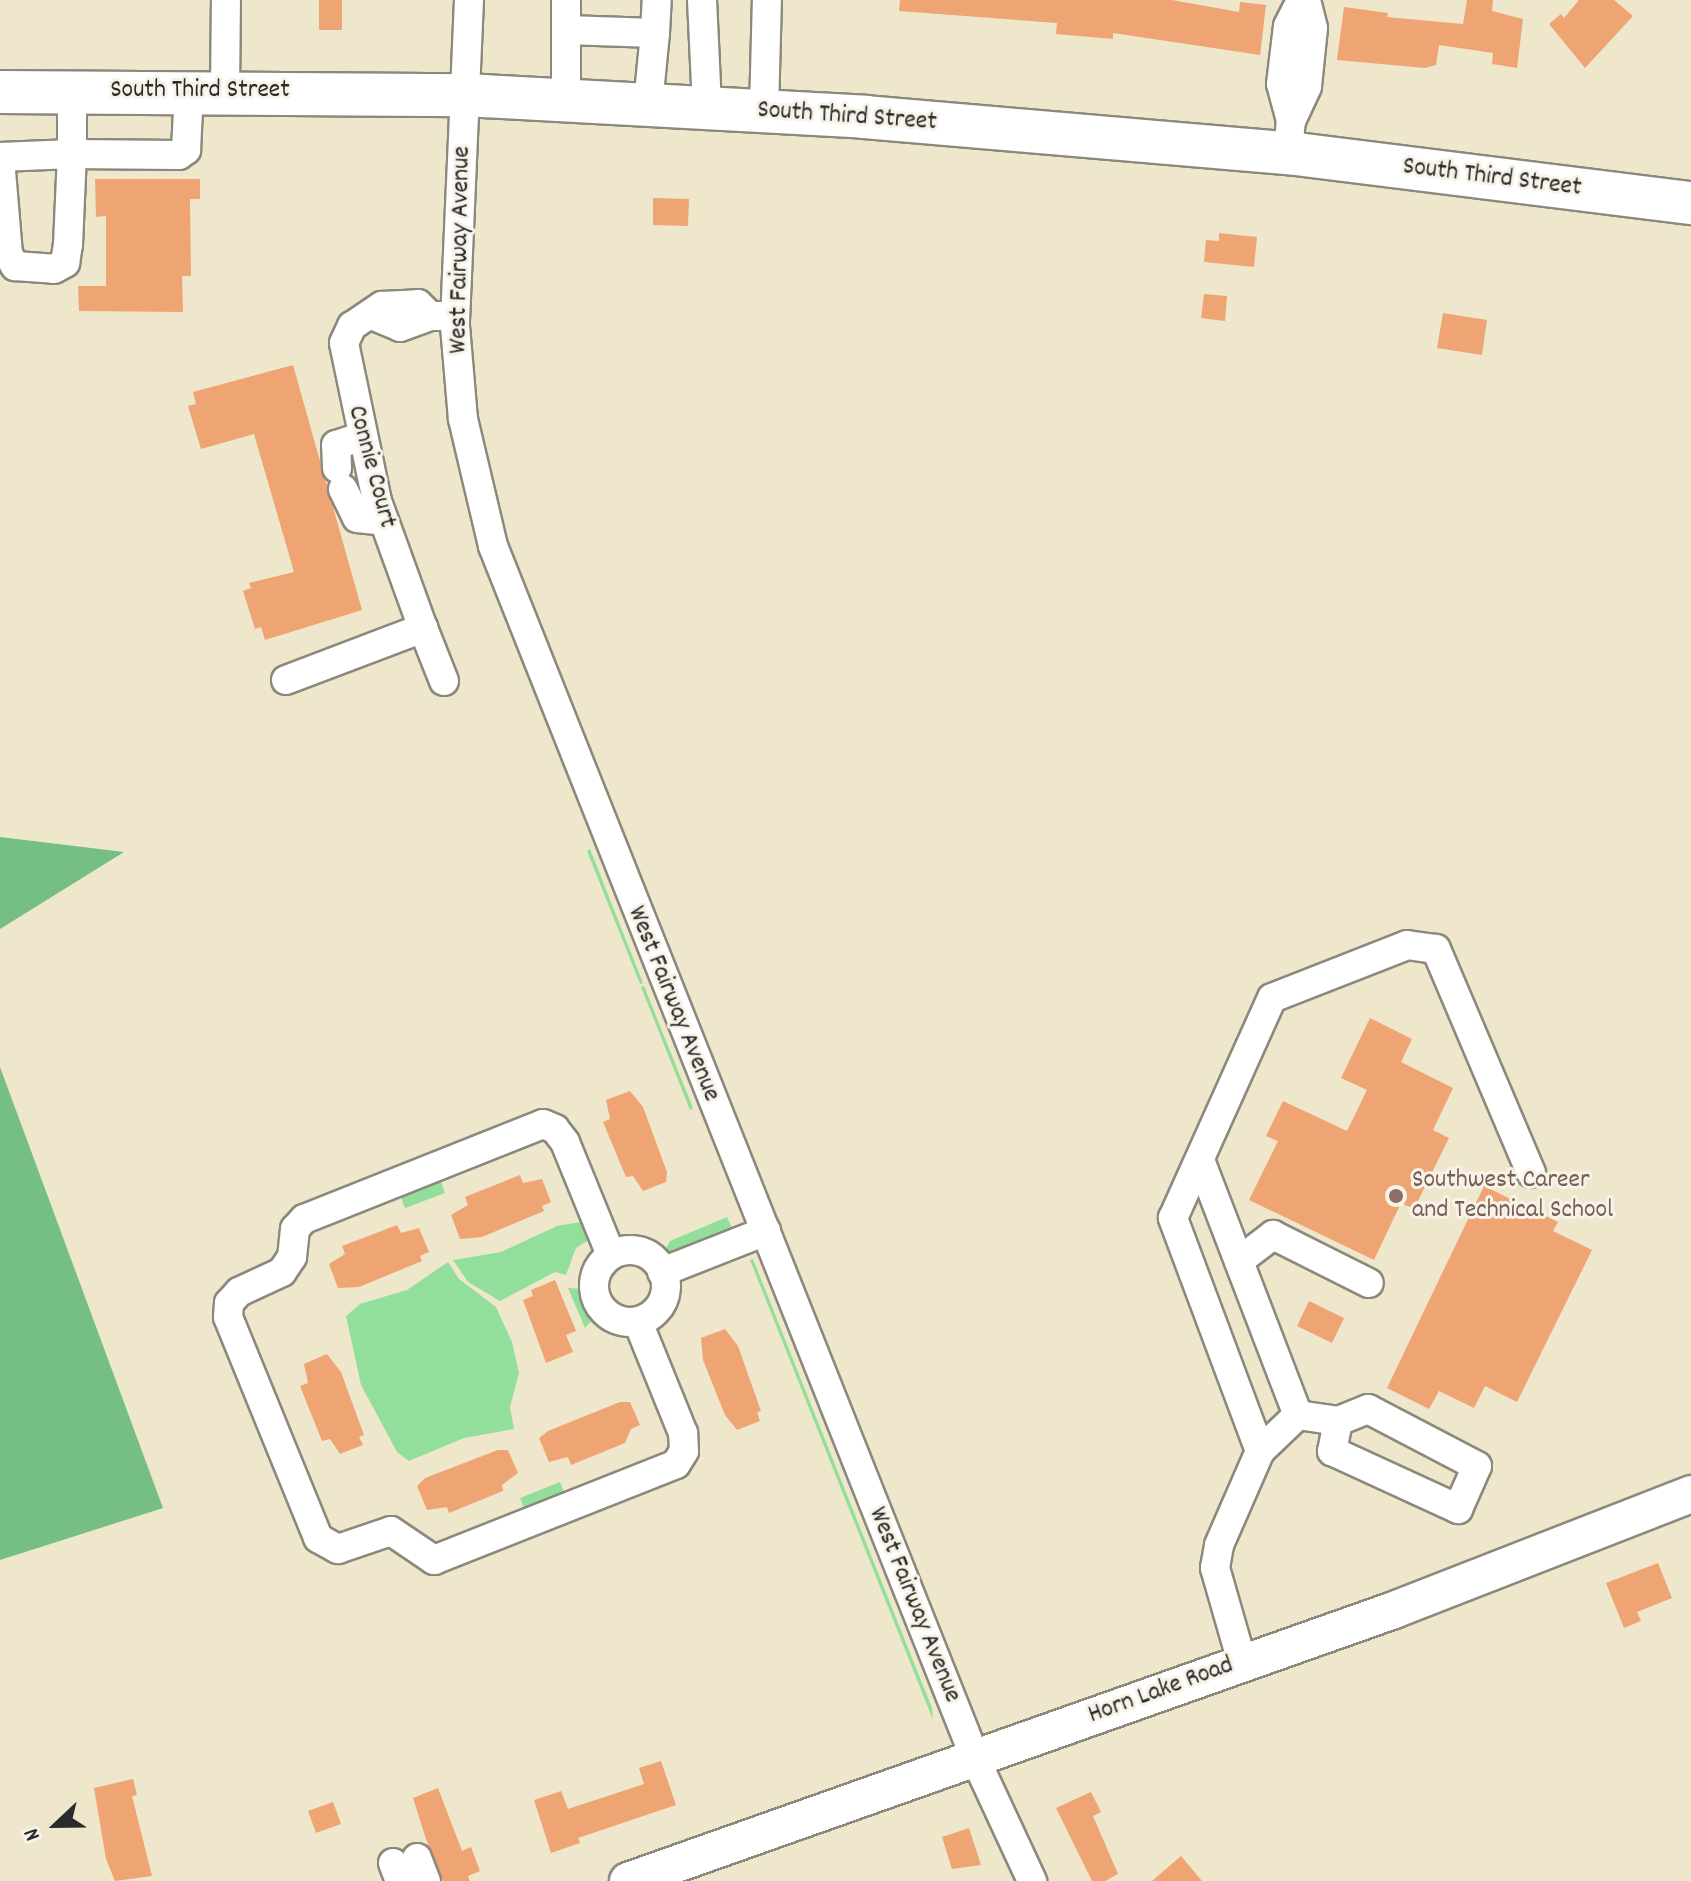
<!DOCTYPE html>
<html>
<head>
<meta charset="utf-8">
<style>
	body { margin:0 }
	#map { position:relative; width:1691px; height:1881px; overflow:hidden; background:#eee7cc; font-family:Dekko,sans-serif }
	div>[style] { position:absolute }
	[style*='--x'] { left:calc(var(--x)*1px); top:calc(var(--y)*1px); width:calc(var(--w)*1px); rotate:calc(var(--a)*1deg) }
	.green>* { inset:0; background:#92df9c }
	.forest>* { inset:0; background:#75be84 }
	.building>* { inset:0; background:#efa474 }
	.roads { filter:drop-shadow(2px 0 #8c897c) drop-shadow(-2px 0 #8c897c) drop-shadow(0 2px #8c897c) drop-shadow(0 -2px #8c897c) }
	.minor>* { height:28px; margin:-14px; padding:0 14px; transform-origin:14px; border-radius:14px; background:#fff }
	.minor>.ring { margin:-14px; padding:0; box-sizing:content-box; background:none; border:28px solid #fff; border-radius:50% }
	.major>* { height:36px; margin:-18px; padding:0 18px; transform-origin:18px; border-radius:18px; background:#fff }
	.highway>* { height:42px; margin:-21px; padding:0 21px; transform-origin:21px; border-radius:21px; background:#fff }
	.dots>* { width:22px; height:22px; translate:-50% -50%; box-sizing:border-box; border:4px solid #f7f3e8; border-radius:50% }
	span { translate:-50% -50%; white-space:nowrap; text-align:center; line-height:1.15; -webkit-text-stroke:6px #f7f3e8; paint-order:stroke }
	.street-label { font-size:26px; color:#2b2b2b }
	.education-label { font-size:26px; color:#785e54 }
	.left { translate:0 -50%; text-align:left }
	.north { position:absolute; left:16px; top:1785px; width:80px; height:80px; -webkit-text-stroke:6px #f7f3e8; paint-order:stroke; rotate:248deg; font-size:22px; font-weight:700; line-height:32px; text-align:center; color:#2b2b2b }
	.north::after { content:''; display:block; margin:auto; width:28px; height:36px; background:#2b2b2b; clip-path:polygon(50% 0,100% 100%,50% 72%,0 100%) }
</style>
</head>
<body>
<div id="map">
	<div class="green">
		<div style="clip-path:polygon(590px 849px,643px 983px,640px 984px,587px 851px)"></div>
		<div style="clip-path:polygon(644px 986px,693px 1108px,690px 1110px,641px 987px)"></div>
		<div style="clip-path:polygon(440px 1179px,445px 1193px,405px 1208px,400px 1195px)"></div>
		<div style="clip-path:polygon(727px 1217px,734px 1233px,663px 1254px,670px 1241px)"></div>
		<div style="clip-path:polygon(587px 1221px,593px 1237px,576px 1248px,566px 1275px,555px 1272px,500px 1301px,468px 1282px,453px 1260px,501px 1252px,557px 1226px)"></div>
		<div style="clip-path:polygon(753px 1259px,932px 1708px,933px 1720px,750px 1260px)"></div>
		<div style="clip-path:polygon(448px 1262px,459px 1279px,496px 1307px,512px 1342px,519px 1373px,510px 1407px,514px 1429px,464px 1438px,409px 1461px,397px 1452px,361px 1385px,346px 1316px,360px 1304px,407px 1290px)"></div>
		<div style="clip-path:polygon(568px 1288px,585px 1289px,596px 1316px,585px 1328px)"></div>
		<div style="clip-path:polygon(560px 1482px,565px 1495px,525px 1511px,520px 1498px)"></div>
	</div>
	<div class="forest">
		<div style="clip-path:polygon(0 837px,124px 852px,0 929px)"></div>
		<div style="clip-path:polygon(0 1067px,163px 1508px,0 1560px)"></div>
	</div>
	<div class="building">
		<div style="clip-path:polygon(319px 0,342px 0,342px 30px,319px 30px)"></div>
		<div style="clip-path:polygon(900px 0,1172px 0,1239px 12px,1240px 2px,1266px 5px,1260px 55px,1113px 33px,1113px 39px,1056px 34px,1057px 23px,899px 11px)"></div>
		<div style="clip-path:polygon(1467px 0,1493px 0,1492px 11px,1523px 19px,1517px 68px,1492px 64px,1493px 53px,1439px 45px,1436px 65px,1425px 68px,1337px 60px,1344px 7px,1388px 13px,1387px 17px,1463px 24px)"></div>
		<div style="clip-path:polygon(1579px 0,1614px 0,1633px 16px,1585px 68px,1549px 24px,1561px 14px,1564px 18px)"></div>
		<div style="clip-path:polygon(95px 179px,200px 179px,200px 199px,190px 199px,191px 276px,182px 276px,183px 312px,79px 311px,78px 286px,106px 286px,106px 216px,96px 217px)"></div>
		<div style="clip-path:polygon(653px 198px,689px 199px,688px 226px,653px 225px)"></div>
		<div style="clip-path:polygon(1219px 233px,1257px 237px,1254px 267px,1204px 262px,1206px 240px,1219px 241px)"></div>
		<div style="clip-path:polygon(1204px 294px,1227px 296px,1225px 321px,1201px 318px)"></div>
		<div style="clip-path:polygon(1443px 313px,1487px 320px,1482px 355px,1437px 348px)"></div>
		<div style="clip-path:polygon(293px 365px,362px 610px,265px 640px,261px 627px,255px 629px,243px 591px,251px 588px,249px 583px,294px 572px,254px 434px,201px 449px,188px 406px,196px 404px,193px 392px)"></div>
		<div style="clip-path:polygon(1370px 1018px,1412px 1039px,1401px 1062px,1453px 1088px,1433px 1130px,1449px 1138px,1414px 1209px,1401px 1203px,1374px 1260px,1249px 1200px,1278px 1141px,1266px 1136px,1283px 1101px,1347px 1131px,1367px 1090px,1341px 1078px)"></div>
		<div style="clip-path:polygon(630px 1091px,643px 1107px,667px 1172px,666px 1182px,643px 1191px,633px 1176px,626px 1177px,603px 1122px,610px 1119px,606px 1100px)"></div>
		<div style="clip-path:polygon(520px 1175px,523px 1183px,542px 1179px,551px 1202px,542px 1206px,544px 1211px,482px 1237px,460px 1239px,451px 1215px,468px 1205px,465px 1197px)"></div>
		<div style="clip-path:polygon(1484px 1186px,1558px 1222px,1553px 1231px,1592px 1250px,1517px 1402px,1485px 1386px,1474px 1408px,1439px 1391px,1429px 1409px,1387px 1388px)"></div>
		<div style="clip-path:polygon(397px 1225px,401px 1233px,419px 1228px,429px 1252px,420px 1256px,422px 1261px,359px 1287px,338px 1288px,329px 1264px,345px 1254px,342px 1246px)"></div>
		<div style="clip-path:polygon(555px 1280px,576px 1331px,566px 1335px,573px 1352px,546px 1363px,523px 1300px,533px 1296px,531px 1290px)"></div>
		<div style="clip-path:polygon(1309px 1301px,1344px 1318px,1332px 1343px,1297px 1326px)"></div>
		<div style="clip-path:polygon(725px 1329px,738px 1346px,761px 1411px,757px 1412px,760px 1421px,737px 1430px,725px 1415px,703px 1360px,701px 1338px)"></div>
		<div style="clip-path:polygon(327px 1354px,341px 1372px,364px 1435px,359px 1437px,363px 1445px,340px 1454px,330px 1439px,322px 1441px,300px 1386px,308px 1383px,304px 1364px)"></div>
		<div style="clip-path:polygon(620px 1402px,630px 1402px,640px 1425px,631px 1429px,625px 1443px,571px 1465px,568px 1457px,549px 1462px,539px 1438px,548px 1431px)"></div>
		<div style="clip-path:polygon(498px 1450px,508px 1450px,518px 1473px,502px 1485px,503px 1491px,449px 1513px,447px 1507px,427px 1510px,417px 1486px,425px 1478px)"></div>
		<div style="clip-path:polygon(1658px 1563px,1672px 1598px,1637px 1612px,1641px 1621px,1624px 1628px,1606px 1583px)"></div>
		<div style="clip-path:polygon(661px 1761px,676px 1805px,578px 1838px,580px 1843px,551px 1853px,534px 1800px,561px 1791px,568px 1809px,644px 1784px,639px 1768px)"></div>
		<div style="clip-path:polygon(133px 1779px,137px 1795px,132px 1796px,152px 1876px,115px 1881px,106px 1859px,94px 1788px)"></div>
		<div style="clip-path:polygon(438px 1788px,462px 1851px,471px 1847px,480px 1871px,468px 1876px,470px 1881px,443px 1881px,426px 1839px,413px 1798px)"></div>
		<div style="clip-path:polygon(1091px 1792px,1101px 1812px,1093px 1816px,1118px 1874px,1105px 1881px,1092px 1881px,1056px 1808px)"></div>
		<div style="clip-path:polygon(333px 1802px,341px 1824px,316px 1833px,308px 1811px)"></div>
		<div style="clip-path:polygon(969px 1828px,981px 1865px,952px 1869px,942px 1837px)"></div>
		<div style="clip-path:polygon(1181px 1856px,1202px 1881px,1152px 1881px)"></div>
	</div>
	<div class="roads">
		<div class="minor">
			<div style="--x:469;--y:0;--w:326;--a:92.5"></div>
			<div style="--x:455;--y:326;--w:93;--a:85.1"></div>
			<div style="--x:463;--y:419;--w:130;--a:76.7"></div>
			<div style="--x:493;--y:546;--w:1304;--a:68.31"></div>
			<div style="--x:975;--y:1758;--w:136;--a:65.1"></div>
			<div style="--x:566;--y:0;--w:100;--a:90"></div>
			<div style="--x:702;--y:0;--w:108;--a:87.3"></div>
			<div style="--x:566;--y:30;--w:89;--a:1.9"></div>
			<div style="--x:655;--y:33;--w:72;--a:95.6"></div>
			<div style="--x:655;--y:33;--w:33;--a:-87"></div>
			<div style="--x:225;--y:91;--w:91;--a:-89.4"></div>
			<div style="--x:764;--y:111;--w:111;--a:-88.5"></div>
			<div style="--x:1291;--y:121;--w:38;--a:-105"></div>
			<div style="--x:1281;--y:84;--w:58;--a:-83.1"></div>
			<div style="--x:1288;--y:26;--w:29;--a:-63"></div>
			<div style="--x:1288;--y:153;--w:32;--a:-85"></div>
			<div style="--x:1291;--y:121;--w:38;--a:-65"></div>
			<div style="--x:1307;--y:86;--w:58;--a:-84.1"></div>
			<div style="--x:1313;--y:28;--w:29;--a:-104"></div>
			<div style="--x:0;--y:157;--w:72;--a:-2.4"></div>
			<div style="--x:72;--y:154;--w:63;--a:-90"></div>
			<div style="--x:0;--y:159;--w:95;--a:85.2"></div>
			<div style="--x:8;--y:254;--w:14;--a:60"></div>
			<div style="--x:15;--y:266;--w:39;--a:4"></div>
			<div style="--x:54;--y:269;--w:13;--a:-29"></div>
			<div style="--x:65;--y:263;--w:18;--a:-81"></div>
			<div style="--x:68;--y:245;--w:91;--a:-87.5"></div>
			<div style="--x:72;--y:154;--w:107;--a:0.5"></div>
			<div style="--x:179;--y:155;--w:9;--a:-36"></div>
			<div style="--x:186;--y:150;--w:60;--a:-87.1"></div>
			<div style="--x:372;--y:315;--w:30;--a:23"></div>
			<div style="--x:400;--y:327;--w:32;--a:-20"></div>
			<div style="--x:430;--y:316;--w:19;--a:0"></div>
			<div style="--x:337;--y:468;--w:23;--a:-92"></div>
			<div style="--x:336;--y:445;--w:25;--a:-18"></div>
			<div style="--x:343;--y:489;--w:32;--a:64"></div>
			<div style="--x:357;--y:518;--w:27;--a:6"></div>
			<div style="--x:423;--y:628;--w:57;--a:68.4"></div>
			<div style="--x:286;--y:680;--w:147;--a:-20.8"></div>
			<div style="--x:423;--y:628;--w:135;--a:-109.9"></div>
			<div style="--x:377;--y:501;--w:161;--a:-101.8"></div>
			<div style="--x:344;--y:343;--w:19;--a:-65"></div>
			<div style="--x:352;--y:326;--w:36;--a:-34"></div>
			<div style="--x:382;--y:306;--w:36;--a:-3"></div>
			<div style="--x:418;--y:304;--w:17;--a:45"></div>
			<div style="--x:1200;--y:1160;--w:273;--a:69"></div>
			<div class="ring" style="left:594px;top:1250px;width:44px;height:44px"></div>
			<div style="--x:611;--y:1255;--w:122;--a:-112.2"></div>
			<div style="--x:565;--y:1142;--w:16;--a:-128"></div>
			<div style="--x:555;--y:1129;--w:13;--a:-157"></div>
			<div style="--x:543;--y:1124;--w:257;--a:158.3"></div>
			<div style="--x:304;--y:1219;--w:13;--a:132"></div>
			<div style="--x:295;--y:1229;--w:28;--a:96"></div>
			<div style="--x:292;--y:1257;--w:18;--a:124"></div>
			<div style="--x:282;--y:1272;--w:47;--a:155.1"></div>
			<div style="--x:239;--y:1292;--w:15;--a:132"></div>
			<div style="--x:229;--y:1303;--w:14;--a:94"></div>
			<div style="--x:228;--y:1317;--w:239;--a:67.8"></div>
			<div style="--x:318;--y:1538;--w:23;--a:29"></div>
			<div style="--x:338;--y:1549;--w:56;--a:-18.8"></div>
			<div style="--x:391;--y:1531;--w:52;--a:34"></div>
			<div style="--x:434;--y:1560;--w:260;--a:-21.6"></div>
			<div style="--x:676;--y:1464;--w:15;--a:-58"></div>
			<div style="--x:684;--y:1451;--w:18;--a:-93"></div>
			<div style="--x:683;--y:1433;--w:120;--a:-112.1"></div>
			<div style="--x:1239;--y:1261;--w:43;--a:-37.4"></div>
			<div style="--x:1273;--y:1235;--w:107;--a:26.6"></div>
			<div style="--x:662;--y:1272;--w:112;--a:-21.5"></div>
			<div style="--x:1260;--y:1451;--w:52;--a:-43.5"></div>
			<div style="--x:1298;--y:1415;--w:40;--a:8.5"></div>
			<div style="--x:1338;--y:1421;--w:31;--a:101"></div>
			<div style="--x:1332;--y:1451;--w:139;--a:24.7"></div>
			<div style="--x:1458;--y:1509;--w:47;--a:-66.2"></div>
			<div style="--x:1477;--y:1466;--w:123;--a:-152.4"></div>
			<div style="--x:1368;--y:1409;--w:32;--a:158"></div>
			<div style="--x:1242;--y:1662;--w:98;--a:-106"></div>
			<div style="--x:1215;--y:1568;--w:23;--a:-80"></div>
			<div style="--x:1219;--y:1545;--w:103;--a:-66.4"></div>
			<div style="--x:1260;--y:1451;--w:249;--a:-110.5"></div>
			<div style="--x:1173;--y:1218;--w:241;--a:-65.8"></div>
			<div style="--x:1272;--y:998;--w:145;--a:-21.4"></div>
			<div style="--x:1407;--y:945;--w:29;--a:8"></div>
			<div style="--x:1436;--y:949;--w:243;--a:67"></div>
			<div style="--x:417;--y:1858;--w:25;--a:69"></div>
			<div style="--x:393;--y:1863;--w:19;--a:69"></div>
		</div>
		<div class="major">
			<div style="--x:628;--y:1881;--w:813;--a:-19.48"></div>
			<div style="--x:1394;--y:1610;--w:319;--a:-21.3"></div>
		</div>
		<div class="highway">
			<div style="--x:0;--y:92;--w:465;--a:0.4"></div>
			<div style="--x:465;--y:95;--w:401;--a:3.1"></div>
			<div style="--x:865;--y:117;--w:425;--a:4.9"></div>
			<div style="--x:1288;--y:153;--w:406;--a:7.1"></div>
		</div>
	</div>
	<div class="dots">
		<div style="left:1396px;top:1196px;background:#8d6e63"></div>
	</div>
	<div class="street-label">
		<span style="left:200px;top:91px">South Third Street</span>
		<span style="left:847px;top:117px;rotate:4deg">South Third Street</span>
		<span style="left:1492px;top:178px;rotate:7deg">South Third Street</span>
		<span style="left:461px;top:250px;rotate:-89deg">West Fairway Avenue</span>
		<span style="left:371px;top:467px;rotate:75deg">Connie Court</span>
		<span style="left:673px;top:1004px;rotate:68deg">West Fairway Avenue</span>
		<span style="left:914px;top:1605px;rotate:68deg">West Fairway Avenue</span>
		<span style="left:1161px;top:1691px;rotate:-20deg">Horn Lake Road</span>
	</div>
	<div class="education-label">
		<span class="left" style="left:1412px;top:1196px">Southwest Career<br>and Technical School</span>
	</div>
	<div class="north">N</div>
</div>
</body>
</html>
